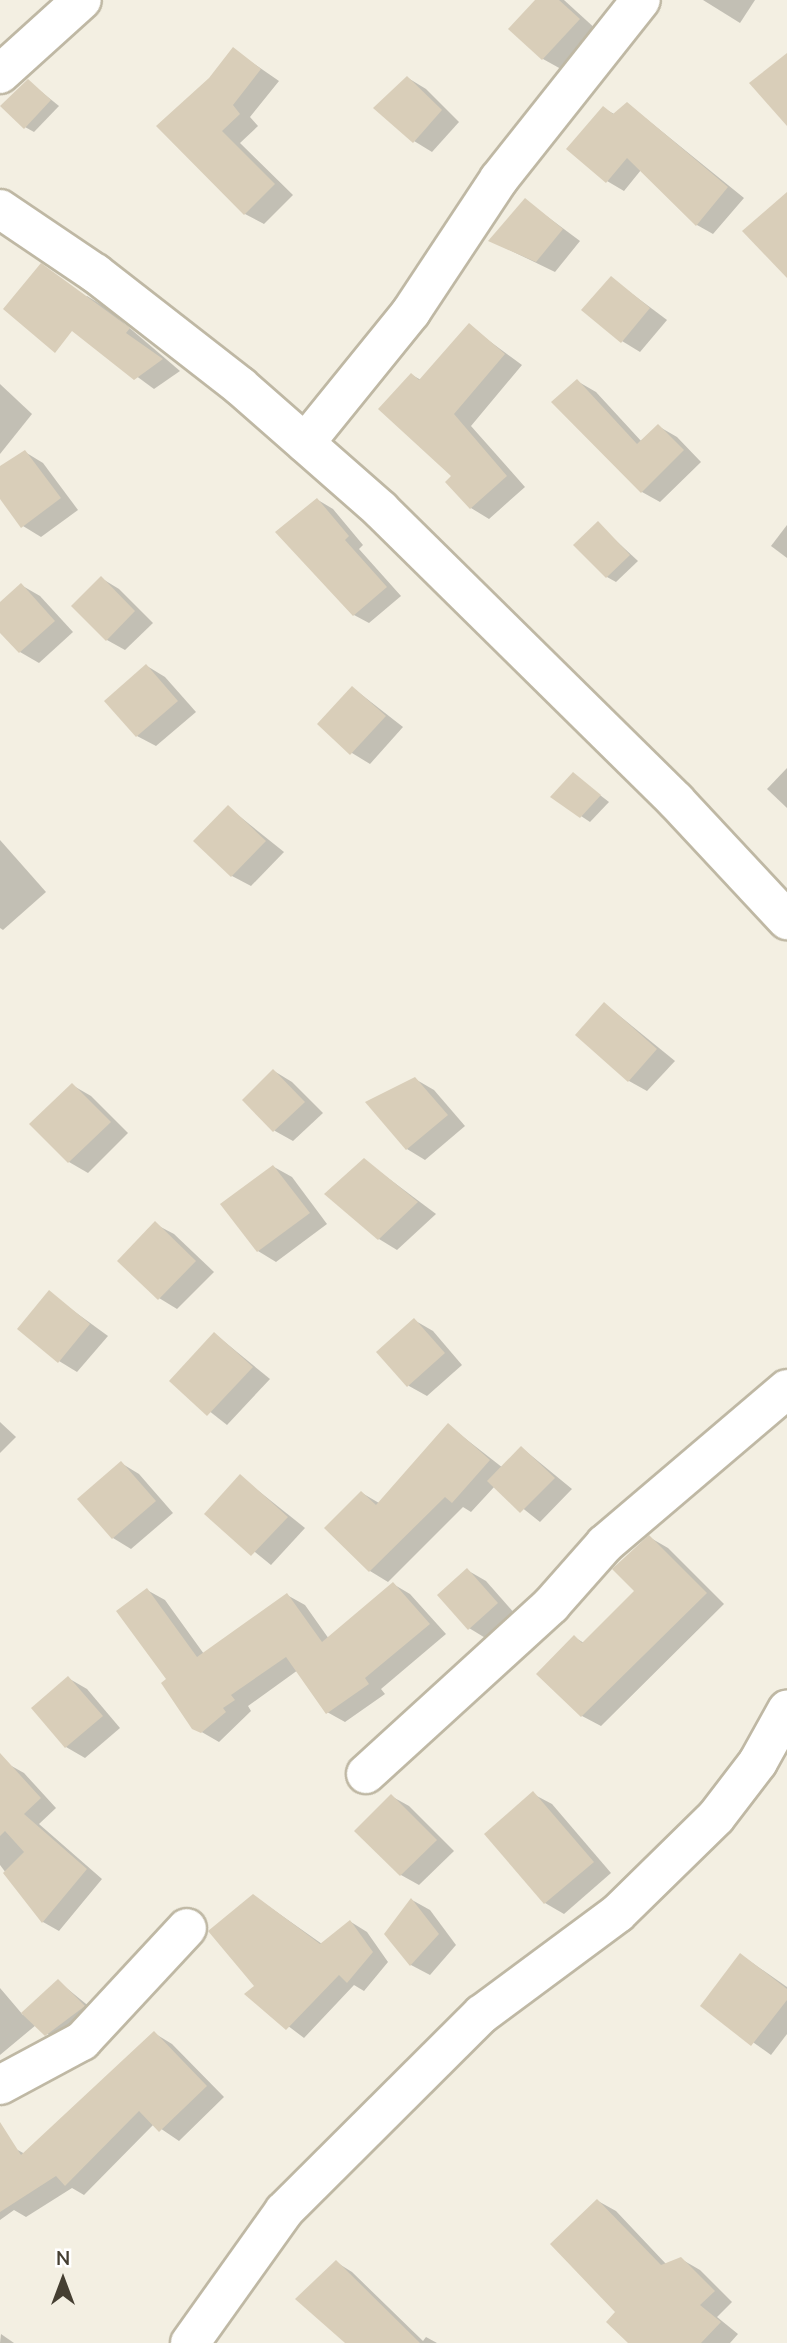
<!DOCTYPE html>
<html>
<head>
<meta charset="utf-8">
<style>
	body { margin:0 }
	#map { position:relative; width:787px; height:2343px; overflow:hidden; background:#f3efe2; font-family:"Nunito Sans",sans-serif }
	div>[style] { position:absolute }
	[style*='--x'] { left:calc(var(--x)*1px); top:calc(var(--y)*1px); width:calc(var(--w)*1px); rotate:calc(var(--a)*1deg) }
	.shadow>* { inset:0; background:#0003 }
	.building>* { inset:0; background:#d9ceb9 }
	.roads { filter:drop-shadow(2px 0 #bfb8a4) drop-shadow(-2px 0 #bfb8a4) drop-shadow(0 2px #bfb8a4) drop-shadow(0 -2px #bfb8a4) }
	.minor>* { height:38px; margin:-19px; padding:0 19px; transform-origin:19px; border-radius:19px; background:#fff }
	span { translate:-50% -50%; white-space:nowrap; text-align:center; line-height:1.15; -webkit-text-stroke:6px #fff; paint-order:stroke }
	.north { position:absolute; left:28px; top:2245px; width:70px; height:70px; -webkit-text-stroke:5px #fff; paint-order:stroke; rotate:0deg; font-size:19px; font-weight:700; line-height:28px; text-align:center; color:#453f32 }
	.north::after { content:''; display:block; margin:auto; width:24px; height:32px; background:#453f32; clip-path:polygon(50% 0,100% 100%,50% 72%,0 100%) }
</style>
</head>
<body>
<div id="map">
	<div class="shadow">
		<div style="clip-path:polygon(537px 0,564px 0,598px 31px,561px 69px,543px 59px)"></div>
		<div style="clip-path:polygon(703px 0,755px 0,740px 23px)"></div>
		<div style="clip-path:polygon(234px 50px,279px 81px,250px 117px,258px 126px,240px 143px,293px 195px,264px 224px,245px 214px,158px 126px,211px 79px)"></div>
		<div style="clip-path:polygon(408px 78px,426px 89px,459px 122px,432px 152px,414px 141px)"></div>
		<div style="clip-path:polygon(28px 81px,59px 106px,34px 132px,25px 127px)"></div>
		<div style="clip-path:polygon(628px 104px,744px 198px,713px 234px,697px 225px,641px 170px,624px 191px,607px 181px,603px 108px,616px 115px)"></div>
		<div style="clip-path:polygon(525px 200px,580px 241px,555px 272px,491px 241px)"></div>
		<div style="clip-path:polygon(611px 278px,667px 320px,640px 352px,622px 341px)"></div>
		<div style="clip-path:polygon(87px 296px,105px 307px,180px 371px,154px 389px,60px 320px)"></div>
		<div style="clip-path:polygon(469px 326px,522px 365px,471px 426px,525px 487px,489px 519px,471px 508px,412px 375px,421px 380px)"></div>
		<div style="clip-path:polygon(577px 381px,596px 392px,642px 442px,658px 426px,677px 437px,701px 462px,660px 502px,642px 492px)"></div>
		<div style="clip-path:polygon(0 384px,32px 414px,0 454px)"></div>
		<div style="clip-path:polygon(25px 452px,43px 463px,78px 510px,41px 537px,23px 526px,0 496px,0 468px)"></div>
		<div style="clip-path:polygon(318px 500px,333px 509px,363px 545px,359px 549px,401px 596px,369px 623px,354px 615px)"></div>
		<div style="clip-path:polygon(598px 524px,638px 561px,616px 582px,607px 577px)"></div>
		<div style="clip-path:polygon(787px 525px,787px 558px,771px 546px)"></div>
		<div style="clip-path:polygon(101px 578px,119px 589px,153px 623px,125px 650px,107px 640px)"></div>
		<div style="clip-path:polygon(21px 585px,40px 596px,73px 632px,39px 663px,20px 652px,0 630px,0 604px)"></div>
		<div style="clip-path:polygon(147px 666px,165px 677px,196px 712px,156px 746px,137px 736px)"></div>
		<div style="clip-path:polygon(353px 688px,403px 727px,370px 764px,352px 753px)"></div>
		<div style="clip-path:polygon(787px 768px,787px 808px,767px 789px)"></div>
		<div style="clip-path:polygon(574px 775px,609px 802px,590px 822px,581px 816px)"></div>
		<div style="clip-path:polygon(228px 807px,284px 852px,251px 886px,232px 876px,196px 841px)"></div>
		<div style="clip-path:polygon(0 840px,46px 892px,3px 930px,0 928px)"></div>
		<div style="clip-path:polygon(605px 1004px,675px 1061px,647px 1091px,629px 1081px)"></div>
		<div style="clip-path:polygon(274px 1071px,292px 1082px,323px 1113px,293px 1141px,275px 1131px,244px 1100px)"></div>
		<div style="clip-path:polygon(415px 1079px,434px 1090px,465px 1126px,425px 1160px,407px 1149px)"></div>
		<div style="clip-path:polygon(72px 1085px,91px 1096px,128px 1133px,88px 1173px,69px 1162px)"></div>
		<div style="clip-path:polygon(364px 1160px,436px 1214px,397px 1250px,379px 1239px)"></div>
		<div style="clip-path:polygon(274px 1167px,292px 1177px,327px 1224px,276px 1262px,258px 1251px)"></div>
		<div style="clip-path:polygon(155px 1224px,174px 1234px,214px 1272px,177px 1309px,159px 1298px)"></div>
		<div style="clip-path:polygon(49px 1293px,108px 1336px,77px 1372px,59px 1361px)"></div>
		<div style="clip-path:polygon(414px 1320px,433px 1331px,462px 1365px,427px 1396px,409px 1386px,379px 1352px)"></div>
		<div style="clip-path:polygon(215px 1334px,270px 1379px,227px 1425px,171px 1381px)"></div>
		<div style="clip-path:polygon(0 1422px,16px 1437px,0 1453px)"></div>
		<div style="clip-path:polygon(448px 1425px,503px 1468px,522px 1448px,572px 1489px,540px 1522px,495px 1486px,471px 1512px,463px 1507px,388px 1582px,370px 1571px,362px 1493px,379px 1503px)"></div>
		<div style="clip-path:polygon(121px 1463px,139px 1474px,173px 1513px,131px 1549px,113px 1538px)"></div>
		<div style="clip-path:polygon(241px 1477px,305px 1528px,271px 1565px,207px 1513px)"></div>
		<div style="clip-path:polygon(649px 1537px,668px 1548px,724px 1604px,601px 1726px,582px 1716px,574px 1637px,584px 1643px,637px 1591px)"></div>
		<div style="clip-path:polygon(467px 1570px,486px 1581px,516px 1615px,487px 1639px,469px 1628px)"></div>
		<div style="clip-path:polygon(393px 1584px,410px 1594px,446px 1634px,381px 1689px,385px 1694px,345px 1722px,327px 1712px,298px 1670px,248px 1706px,251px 1711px,219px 1742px,193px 1727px,168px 1680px,147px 1590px,165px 1600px,204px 1654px,287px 1595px,305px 1605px,329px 1639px)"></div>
		<div style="clip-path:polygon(68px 1678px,87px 1689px,120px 1728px,85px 1758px,66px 1747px)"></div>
		<div style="clip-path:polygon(8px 1764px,24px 1773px,56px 1808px,39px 1824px,102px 1879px,59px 1931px,43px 1922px,0 1865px,0 1771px)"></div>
		<div style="clip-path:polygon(533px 1794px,552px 1804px,611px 1873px,564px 1914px,545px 1903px,486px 1834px)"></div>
		<div style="clip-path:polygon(391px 1796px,409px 1806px,454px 1851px,419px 1885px,401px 1875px)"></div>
		<div style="clip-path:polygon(254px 1896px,322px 1944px,351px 1922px,367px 1932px,388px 1962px,364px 1991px,354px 1985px,304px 2038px,246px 1994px,256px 1986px)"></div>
		<div style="clip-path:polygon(412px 1900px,430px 1910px,456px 1945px,430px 1975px,411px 1965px)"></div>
		<div style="clip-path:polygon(741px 1955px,787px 1987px,787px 2034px,771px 2055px,702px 2006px)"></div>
		<div style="clip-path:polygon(58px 1981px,102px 2017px,64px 2046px,36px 2025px,0 2055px,0 1988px,23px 2015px)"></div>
		<div style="clip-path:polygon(154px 2033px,172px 2044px,224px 2097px,179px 2141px,154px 2124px,84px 2195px,72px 2188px,26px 2217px,14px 2210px,0 2220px,0 2160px,16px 2149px,25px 2154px)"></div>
		<div style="clip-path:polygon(598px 2201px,616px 2211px,667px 2265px,681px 2259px,700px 2270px,732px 2302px,717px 2317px,738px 2334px,730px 2343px,630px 2343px,618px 2312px)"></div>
		<div style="clip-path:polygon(336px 2262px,352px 2272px,423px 2341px,426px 2337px,437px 2343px,348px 2343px)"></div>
		<div style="clip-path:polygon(1px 2334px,14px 2343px,0 2343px)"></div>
	</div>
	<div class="building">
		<div style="clip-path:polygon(535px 0,559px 0,580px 19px,542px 60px,508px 29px)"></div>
		<div style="clip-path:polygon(233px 47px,261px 69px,233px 105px,240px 114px,222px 131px,275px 184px,244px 215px,156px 126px,209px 78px)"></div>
		<div style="clip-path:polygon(787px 53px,787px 126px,749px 83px)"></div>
		<div style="clip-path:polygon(407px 76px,442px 110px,413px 143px,373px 108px)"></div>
		<div style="clip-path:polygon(28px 79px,51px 100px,24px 129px,0 106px)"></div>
		<div style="clip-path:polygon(627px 102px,728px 187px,696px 226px,627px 158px,606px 183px,566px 149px,603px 106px,613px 114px)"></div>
		<div style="clip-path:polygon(787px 192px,787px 278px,742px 231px)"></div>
		<div style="clip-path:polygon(525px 198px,563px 229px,536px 262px,488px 241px)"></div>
		<div style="clip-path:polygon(41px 263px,130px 328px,126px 333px,163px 359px,134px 380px,72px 331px,55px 353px,3px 309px)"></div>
		<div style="clip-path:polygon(611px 276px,650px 308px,621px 343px,581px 310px)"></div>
		<div style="clip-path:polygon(469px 323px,505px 354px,454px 414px,507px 476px,470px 509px,445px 482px,451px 476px,378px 409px,411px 373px,419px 380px)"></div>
		<div style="clip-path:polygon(577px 379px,637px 444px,658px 424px,684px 450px,641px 493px,551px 402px)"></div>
		<div style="clip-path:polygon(25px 450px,61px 498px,21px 528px,0 499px,0 466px)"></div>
		<div style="clip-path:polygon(317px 498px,349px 536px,345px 540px,387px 587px,353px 616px,275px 532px)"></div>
		<div style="clip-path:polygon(598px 521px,630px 555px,606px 578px,573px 545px)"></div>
		<div style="clip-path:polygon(101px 576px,135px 611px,106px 641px,71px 606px)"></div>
		<div style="clip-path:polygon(21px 583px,55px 621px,19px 653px,0 633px,0 602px)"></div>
		<div style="clip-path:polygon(146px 664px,178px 701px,136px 737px,104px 701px)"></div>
		<div style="clip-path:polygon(352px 686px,386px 716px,350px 755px,317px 724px)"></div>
		<div style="clip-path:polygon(573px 772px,601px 795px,580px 818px,550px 797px)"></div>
		<div style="clip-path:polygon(228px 805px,266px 841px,231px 877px,193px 841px)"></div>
		<div style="clip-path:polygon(604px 1002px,657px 1049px,628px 1082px,575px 1035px)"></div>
		<div style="clip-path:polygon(273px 1069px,305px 1102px,273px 1132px,242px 1100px)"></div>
		<div style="clip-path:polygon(415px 1077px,448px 1115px,406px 1150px,365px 1102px)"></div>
		<div style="clip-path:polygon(72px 1083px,111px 1122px,68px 1163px,29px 1124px)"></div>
		<div style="clip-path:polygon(364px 1158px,418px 1202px,378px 1240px,324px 1194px)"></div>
		<div style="clip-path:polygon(273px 1165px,310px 1213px,257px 1252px,220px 1204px)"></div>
		<div style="clip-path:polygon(155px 1221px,196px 1261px,158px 1300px,117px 1261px)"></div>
		<div style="clip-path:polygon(49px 1290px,90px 1324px,58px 1363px,17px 1329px)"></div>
		<div style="clip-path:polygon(414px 1318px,445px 1353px,407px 1387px,376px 1352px)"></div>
		<div style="clip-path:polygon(214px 1332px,253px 1367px,207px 1416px,169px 1381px)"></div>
		<div style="clip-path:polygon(448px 1423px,490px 1460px,452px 1503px,445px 1497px,369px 1572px,324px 1528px,361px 1491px,376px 1505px)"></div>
		<div style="clip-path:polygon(521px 1446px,555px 1478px,520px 1513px,487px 1481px)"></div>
		<div style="clip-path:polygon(121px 1461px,156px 1501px,112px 1539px,77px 1499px)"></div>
		<div style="clip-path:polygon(240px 1474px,288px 1517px,251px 1556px,204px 1514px)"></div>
		<div style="clip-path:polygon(649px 1535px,707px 1593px,581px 1717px,536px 1674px,574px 1635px,582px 1643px,634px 1591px,612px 1569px)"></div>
		<div style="clip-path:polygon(467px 1568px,498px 1603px,468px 1630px,437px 1595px)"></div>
		<div style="clip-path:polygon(393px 1582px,430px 1624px,365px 1678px,369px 1684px,326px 1714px,286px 1657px,231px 1695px,235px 1700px,223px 1708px,226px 1712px,201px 1733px,192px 1729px,161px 1683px,166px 1679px,116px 1611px,147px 1588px,197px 1657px,287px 1593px,322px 1642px)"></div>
		<div style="clip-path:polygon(68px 1676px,103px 1716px,65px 1748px,31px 1708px)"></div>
		<div style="clip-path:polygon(0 1753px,41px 1798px,24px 1814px,87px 1869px,42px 1923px,3px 1873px,24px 1852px,5px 1831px,0 1836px)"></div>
		<div style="clip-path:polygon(533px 1791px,594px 1862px,544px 1904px,484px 1834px)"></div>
		<div style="clip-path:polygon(391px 1794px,437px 1840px,400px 1876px,354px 1831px)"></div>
		<div style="clip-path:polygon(253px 1894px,320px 1944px,350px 1920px,373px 1952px,347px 1983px,339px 1975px,286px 2030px,244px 1994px,254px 1986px,208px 1931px)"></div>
		<div style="clip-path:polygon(411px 1898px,439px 1934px,410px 1966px,384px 1934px)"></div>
		<div style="clip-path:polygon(740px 1953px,787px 1989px,787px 2000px,751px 2046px,700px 2006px)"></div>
		<div style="clip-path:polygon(58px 1979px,85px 2006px,45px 2036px,21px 2013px)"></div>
		<div style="clip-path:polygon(154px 2031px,207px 2086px,159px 2132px,139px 2111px,65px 2186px,56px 2176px,0 2212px,0 2122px,21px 2155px)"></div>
		<div style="clip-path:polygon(597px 2199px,661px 2265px,681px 2257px,715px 2291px,700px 2305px,721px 2322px,701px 2343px,628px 2343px,606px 2322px,615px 2312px,550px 2244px)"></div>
		<div style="clip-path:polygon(336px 2260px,420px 2343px,345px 2343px,295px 2299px)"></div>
	</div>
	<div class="roads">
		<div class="minor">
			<div style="--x:0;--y:74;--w:110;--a:-42.1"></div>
			<div style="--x:0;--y:209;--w:115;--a:34"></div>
			<div style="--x:95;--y:273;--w:184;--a:37.9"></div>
			<div style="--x:240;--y:386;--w:188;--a:41.3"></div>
			<div style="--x:381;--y:510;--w:414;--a:44.6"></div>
			<div style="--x:676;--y:801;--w:163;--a:47"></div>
			<div style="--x:305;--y:443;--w:169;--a:-51"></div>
			<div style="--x:411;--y:312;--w:159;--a:-56.5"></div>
			<div style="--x:499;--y:179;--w:228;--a:-51.6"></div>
			<div style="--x:366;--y:1774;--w:251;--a:-42.4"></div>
			<div style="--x:551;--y:1605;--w:81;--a:-48.5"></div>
			<div style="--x:605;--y:1544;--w:239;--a:-40.4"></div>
			<div style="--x:0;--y:2085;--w:93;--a:-28.2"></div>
			<div style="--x:82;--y:2041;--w:154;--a:-47.1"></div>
			<div style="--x:190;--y:2343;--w:162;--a:-54.5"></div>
			<div style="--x:284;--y:2211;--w:279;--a:-44.9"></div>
			<div style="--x:482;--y:2014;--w:169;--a:-36.6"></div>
			<div style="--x:618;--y:1913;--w:137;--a:-44.4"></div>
			<div style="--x:716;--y:1817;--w:69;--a:-52.6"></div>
			<div style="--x:758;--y:1762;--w:60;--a:-60.9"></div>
		</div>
	</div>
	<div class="north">N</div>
</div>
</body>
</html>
